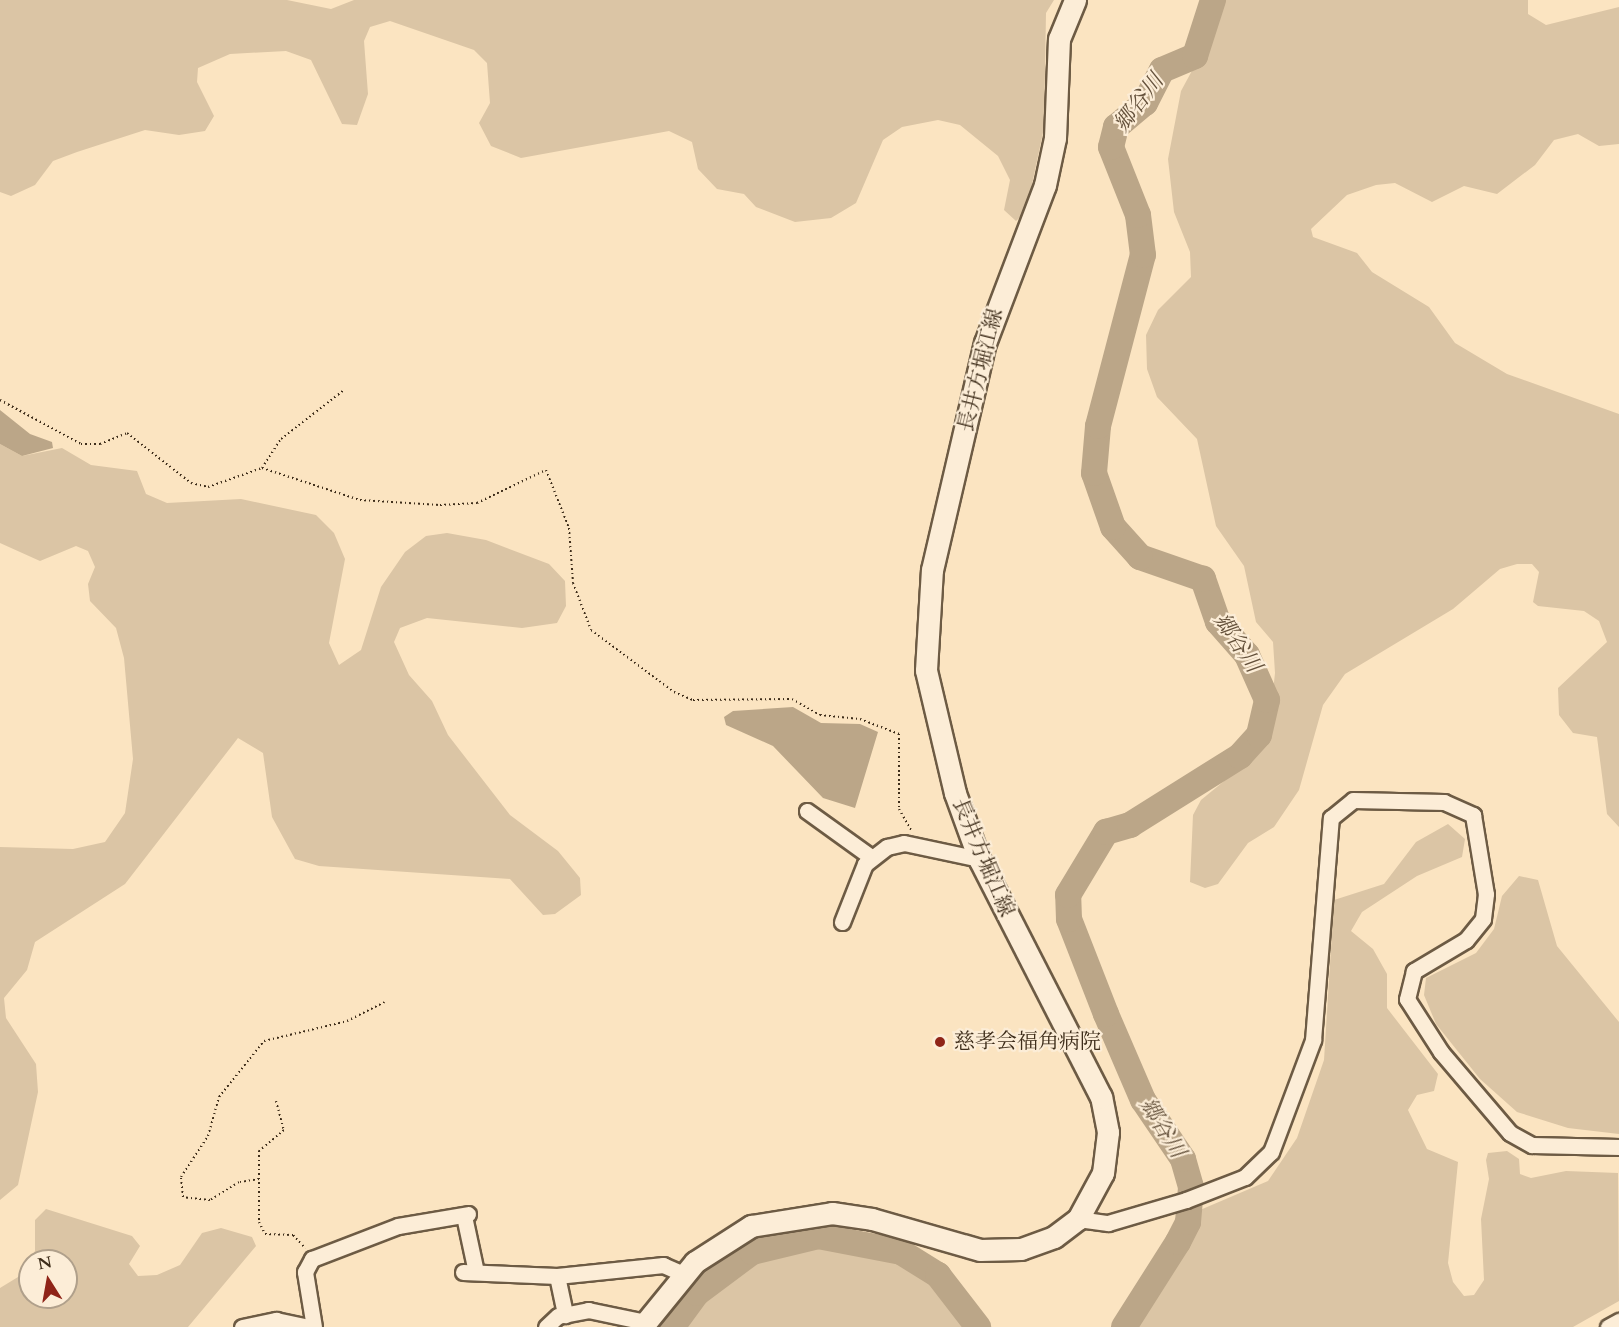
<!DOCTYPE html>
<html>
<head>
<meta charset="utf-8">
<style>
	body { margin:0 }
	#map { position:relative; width:1619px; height:1327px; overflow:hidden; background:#fbe4c1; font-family:Cardo,"Noto Serif JP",serif }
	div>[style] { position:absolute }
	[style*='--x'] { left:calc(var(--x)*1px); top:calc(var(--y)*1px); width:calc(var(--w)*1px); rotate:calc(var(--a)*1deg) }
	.green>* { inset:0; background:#dbc5a5 }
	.water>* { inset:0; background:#bba688 }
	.river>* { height:26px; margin:-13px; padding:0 13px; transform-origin:13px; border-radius:13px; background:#bba688 }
	.path>* { height:2px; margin-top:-1px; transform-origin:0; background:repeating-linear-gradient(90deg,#3e2d1a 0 1.5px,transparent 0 4.5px) }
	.roads { filter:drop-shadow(2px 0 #6d5b44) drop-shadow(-2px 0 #6d5b44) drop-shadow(0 2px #6d5b44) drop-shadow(0 -2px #6d5b44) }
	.street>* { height:15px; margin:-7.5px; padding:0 7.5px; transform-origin:7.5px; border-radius:7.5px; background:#fcedd7 }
	.secondary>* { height:21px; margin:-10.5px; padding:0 10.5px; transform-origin:10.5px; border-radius:10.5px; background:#fcedd7 }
	.dots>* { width:16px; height:16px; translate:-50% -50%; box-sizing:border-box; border:3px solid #fcedd7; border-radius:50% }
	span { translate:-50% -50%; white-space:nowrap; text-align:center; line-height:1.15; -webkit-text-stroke:4.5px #fcedd7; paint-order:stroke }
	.street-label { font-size:21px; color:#3e2d1a }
	.poi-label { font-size:21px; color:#3e2d1a }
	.left { translate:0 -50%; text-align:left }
	.water-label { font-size:22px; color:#64513b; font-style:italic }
	.north { position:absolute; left:18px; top:1249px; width:60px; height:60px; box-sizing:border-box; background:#fcedd7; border:2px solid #b0a08b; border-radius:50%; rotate:349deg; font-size:16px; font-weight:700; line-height:24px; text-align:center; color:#3e2d1a }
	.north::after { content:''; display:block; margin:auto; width:21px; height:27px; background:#8f2418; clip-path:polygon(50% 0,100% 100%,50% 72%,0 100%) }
</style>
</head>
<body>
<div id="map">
	<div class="green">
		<div style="clip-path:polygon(0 0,287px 0,331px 9px,354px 0,1054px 0,1046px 13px,1044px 128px,1026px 212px,1016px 221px,1004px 210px,1010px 180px,998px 156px,960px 125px,938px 120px,902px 127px,883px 140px,856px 203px,831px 218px,795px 222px,756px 207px,744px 194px,717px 189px,698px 169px,692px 142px,669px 131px,521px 158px,491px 146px,479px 123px,490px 103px,487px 63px,474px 50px,390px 21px,370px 27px,364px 41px,368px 94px,357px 125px,342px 124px,311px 60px,286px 51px,230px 54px,198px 68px,197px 82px,214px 116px,205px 131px,179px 135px,145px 130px,77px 152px,53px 161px,35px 185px,11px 196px,0 192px)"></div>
		<div style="clip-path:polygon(1200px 0,1528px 0,1528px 14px,1546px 25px,1619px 7px,1619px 144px,1599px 146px,1578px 134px,1554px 140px,1535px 165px,1497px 194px,1464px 186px,1432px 202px,1395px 183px,1376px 185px,1347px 195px,1311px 229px,1313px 237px,1357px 253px,1372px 272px,1429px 307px,1455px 343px,1507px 374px,1619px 414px,1619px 827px,1607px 814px,1597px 737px,1573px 733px,1559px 715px,1558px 688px,1607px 642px,1599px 621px,1584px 611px,1538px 606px,1533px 602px,1539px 572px,1532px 564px,1517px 564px,1500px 569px,1453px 609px,1345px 674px,1323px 705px,1299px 790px,1274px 827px,1248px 843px,1218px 884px,1205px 888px,1190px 882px,1193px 815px,1201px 800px,1256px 755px,1268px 737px,1275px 673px,1273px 642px,1256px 622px,1244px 566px,1216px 526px,1197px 439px,1157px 397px,1147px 369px,1146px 335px,1158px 310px,1191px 277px,1190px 252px,1174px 212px,1168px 159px,1181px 91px,1194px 67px)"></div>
		<div style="clip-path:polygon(0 444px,22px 456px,62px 448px,91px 465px,137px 471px,146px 494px,167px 503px,241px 499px,316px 515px,334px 533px,345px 559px,329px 643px,339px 665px,361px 650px,381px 587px,405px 552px,426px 536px,447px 533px,486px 540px,549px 564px,565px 581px,566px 606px,557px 623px,522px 628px,427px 618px,400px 628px,394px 642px,409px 675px,432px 701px,448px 735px,510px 815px,558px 851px,580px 878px,581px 895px,555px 914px,543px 915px,510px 879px,319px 866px,295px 859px,272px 817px,263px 753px,238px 738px,125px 884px,35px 942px,27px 970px,4px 998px,6px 1018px,36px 1064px,38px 1092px,18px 1185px,0 1200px,0 847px,73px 849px,105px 842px,125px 813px,133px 759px,124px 658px,116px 628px,90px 601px,88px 584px,95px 567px,88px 551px,76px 546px,40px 561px,0 543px)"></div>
		<div style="clip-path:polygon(1448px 824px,1465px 839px,1462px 857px,1417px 876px,1362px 912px,1351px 931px,1373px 949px,1387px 974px,1387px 1008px,1438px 1074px,1434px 1091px,1417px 1095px,1408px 1110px,1427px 1149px,1458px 1162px,1448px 1263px,1453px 1282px,1464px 1296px,1474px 1295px,1484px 1280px,1481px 1219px,1489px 1179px,1486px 1160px,1488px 1153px,1507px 1151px,1519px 1159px,1520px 1174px,1531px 1178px,1566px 1171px,1618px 1173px,1619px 1301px,1573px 1327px,1114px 1327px,1136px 1307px,1186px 1216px,1268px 1181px,1297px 1138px,1324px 1060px,1334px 900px,1384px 884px,1416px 842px)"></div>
		<div style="clip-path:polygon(1519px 876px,1538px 880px,1557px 946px,1619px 1022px,1619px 1134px,1568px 1128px,1517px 1112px,1480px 1079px,1436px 1024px,1424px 995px,1426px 978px,1476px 953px,1494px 929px,1502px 896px)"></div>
		<div style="clip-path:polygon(evenodd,46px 1209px,132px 1236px,140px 1246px,129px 1264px,138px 1276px,157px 1275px,180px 1265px,202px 1233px,221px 1228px,252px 1237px,256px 1246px,188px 1327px,0 1327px,0 1288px,18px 1277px,35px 1251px,35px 1220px,46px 1209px,30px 1261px,66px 1261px,66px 1297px,30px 1297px,30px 1261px)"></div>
		<div style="clip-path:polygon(840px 1233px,898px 1244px,939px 1265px,984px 1327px,667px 1327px,714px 1274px,748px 1251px,793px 1236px)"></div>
	</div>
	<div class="water">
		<div style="clip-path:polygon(0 410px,30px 434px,52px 442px,53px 448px,22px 456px,0 444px)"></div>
		<div style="clip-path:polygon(793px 707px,821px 723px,860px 724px,878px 732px,855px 808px,823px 798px,773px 746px,726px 725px,724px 717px,733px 711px)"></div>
	</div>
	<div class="river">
		<div style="--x:672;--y:1327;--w:42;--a:-53.7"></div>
		<div style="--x:697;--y:1293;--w:69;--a:-36.7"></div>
		<div style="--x:752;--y:1252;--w:68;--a:-13.6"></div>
		<div style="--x:818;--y:1236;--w:85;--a:10.9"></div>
		<div style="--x:901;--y:1252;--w:44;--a:31.9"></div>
		<div style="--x:938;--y:1275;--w:66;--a:52.4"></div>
		<div style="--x:1124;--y:1327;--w:101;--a:-57.6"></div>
		<div style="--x:1178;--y:1242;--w:22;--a:-63"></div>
		<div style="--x:1188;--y:1222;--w:35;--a:-85"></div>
		<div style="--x:1191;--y:1187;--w:29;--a:-106"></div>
		<div style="--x:1183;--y:1159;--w:71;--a:-124.1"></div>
		<div style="--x:1143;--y:1100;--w:94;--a:-113.3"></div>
		<div style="--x:1106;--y:1014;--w:102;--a:-111.3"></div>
		<div style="--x:1069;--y:919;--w:24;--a:-92"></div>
		<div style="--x:1068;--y:895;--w:74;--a:-58.9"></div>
		<div style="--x:1106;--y:832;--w:25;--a:-16"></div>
		<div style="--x:1130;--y:825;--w:130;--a:-32.1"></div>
		<div style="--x:1240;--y:756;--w:28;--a:-48"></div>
		<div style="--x:1259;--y:735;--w:36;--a:-77"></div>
		<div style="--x:1267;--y:700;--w:49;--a:-114"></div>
		<div style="--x:1247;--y:655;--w:44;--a:-131.3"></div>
		<div style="--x:1218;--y:622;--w:46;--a:-109.2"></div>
		<div style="--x:1203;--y:579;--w:67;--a:-160.8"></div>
		<div style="--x:1140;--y:557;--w:40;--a:-132"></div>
		<div style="--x:1113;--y:527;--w:57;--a:-109.4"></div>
		<div style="--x:1094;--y:473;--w:47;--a:-85.1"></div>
		<div style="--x:1098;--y:426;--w:177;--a:-75.3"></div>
		<div style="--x:1143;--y:255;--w:40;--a:-97.1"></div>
		<div style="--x:1138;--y:215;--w:73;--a:-111.7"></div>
		<div style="--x:1111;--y:147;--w:21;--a:-76"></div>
		<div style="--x:1116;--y:127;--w:38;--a:-40"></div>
		<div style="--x:1145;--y:103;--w:37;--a:-63"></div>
		<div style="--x:1162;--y:70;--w:36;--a:-23"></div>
		<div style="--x:1195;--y:56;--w:59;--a:-72.2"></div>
	</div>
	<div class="path">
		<div style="--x:0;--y:400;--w:92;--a:28.5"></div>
		<div style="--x:81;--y:444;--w:19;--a:0"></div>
		<div style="--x:100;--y:444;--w:29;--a:-22"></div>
		<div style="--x:127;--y:433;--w:81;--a:38"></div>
		<div style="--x:191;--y:483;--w:17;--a:13"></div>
		<div style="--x:208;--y:487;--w:57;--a:-19.4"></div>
		<div style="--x:262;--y:468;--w:35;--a:-57"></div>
		<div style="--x:281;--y:439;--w:80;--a:-37.9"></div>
		<div style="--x:262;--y:468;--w:103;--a:18.1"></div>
		<div style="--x:360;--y:500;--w:80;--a:3.6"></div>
		<div style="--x:440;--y:505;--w:37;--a:-3"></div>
		<div style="--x:477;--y:503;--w:76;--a:-25.6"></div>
		<div style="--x:546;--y:470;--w:62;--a:68.4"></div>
		<div style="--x:569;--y:528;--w:55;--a:85.8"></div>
		<div style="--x:573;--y:583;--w:50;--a:69"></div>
		<div style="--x:591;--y:630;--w:104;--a:36.8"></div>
		<div style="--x:674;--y:692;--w:21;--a:23"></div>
		<div style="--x:693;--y:700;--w:99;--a:-0.6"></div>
		<div style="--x:792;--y:699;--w:32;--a:30"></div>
		<div style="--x:820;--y:715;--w:40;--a:5.7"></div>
		<div style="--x:860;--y:719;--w:42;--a:21"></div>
		<div style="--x:899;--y:734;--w:75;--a:90"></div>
		<div style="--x:899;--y:809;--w:24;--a:60"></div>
		<div style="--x:276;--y:1101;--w:30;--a:75"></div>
		<div style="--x:284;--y:1130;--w:33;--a:140"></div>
		<div style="--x:259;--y:1151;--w:71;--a:90"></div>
		<div style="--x:259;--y:1222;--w:13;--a:63"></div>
		<div style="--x:265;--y:1234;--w:28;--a:2"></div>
		<div style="--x:293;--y:1235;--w:18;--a:47"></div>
		<div style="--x:259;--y:1179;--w:20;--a:171"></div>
		<div style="--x:239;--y:1182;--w:34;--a:148"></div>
		<div style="--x:210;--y:1200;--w:27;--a:-174"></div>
		<div style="--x:183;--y:1197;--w:20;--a:-96"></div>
		<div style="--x:181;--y:1177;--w:49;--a:-56.6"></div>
		<div style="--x:208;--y:1136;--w:41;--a:-74.2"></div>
		<div style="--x:219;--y:1097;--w:72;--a:-51.2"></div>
		<div style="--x:264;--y:1041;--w:85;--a:-13.5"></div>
		<div style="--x:347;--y:1021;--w:42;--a:-26.6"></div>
	</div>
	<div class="roads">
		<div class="street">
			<div style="--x:807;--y:811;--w:79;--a:35.7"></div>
			<div style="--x:842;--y:922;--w:62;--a:-68.4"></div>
			<div style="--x:865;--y:864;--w:28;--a:-38"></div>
			<div style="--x:887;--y:847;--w:17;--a:-13"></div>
			<div style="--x:904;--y:843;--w:77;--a:12"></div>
			<div style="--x:464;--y:1216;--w:57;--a:77.9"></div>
			<div style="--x:1078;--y:1219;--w:30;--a:8"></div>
			<div style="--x:1108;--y:1223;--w:81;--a:-16.4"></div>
			<div style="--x:1186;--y:1200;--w:63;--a:-21.3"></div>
			<div style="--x:1245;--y:1177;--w:36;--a:-44"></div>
			<div style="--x:1271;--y:1152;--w:120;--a:-69.4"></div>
			<div style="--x:1313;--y:1040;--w:223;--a:-85.4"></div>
			<div style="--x:1331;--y:818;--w:28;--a:-39"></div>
			<div style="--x:1353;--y:800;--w:91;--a:1.3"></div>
			<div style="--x:1444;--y:802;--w:32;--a:24"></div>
			<div style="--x:1473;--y:815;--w:80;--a:80.7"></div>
			<div style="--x:1486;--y:894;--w:25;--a:97"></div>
			<div style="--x:1483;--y:919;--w:27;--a:129"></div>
			<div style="--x:1466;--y:940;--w:61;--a:149.2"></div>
			<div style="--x:1414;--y:971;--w:29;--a:104"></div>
			<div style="--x:1407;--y:999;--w:63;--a:57.3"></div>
			<div style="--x:1441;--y:1052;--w:106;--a:49.6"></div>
			<div style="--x:1510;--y:1133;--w:25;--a:29"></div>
			<div style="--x:1532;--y:1145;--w:87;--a:1.3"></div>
			<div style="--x:463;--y:1272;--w:94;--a:2.4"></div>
			<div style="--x:557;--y:1276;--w:40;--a:78"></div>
			<div style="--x:557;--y:1276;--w:107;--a:-5.9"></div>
			<div style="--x:663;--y:1265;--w:22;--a:24"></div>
			<div style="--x:242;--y:1327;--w:35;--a:-12"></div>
			<div style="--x:276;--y:1320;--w:35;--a:12"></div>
			<div style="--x:314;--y:1327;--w:56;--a:-99.3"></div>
			<div style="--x:305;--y:1272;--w:15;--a:-62"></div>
			<div style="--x:312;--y:1259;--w:92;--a:-21"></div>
			<div style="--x:398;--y:1226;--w:71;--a:-9.7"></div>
			<div style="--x:546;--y:1327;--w:16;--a:-43"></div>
			<div style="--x:558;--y:1316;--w:31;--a:-11"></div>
			<div style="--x:588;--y:1310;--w:58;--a:11.9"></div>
			<div style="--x:1608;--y:1327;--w:13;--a:-29"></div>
		</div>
		<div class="secondary">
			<div style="--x:642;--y:1327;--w:84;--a:-50.8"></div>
			<div style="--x:695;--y:1262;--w:67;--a:-32.7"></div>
			<div style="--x:751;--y:1226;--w:82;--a:-9.1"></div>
			<div style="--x:832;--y:1213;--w:40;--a:8.5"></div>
			<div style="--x:872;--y:1219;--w:112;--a:16"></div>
			<div style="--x:980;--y:1250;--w:41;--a:-1.4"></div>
			<div style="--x:1021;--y:1249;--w:35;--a:-20"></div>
			<div style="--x:1054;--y:1237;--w:30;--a:-37"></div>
			<div style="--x:1078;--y:1219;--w:52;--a:-61.5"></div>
			<div style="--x:1103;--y:1173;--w:41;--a:-83"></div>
			<div style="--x:1108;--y:1132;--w:36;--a:-101"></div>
			<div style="--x:1101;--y:1097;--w:267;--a:-117.1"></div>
			<div style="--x:979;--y:859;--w:70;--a:-110"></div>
			<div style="--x:955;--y:793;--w:126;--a:-103.3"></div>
			<div style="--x:926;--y:670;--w:100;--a:-86.6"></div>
			<div style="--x:932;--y:570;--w:233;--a:-76.9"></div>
			<div style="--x:985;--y:343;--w:169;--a:-69.2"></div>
			<div style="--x:1045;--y:185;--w:48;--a:-78"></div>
			<div style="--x:1055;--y:138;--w:99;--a:-87.7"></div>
			<div style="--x:1059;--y:39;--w:42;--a:-67.7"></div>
		</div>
	</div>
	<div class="dots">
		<div style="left:940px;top:1042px;background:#8f2418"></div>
	</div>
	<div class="street-label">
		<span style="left:981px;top:370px;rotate:-76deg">長井方堀江線</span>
		<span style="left:983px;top:858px;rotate:67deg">長井方堀江線</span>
	</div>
	<div class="poi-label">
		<span class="left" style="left:954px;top:1042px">慈孝会福角病院</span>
	</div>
	<div class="water-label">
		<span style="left:1139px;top:103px;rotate:-53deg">郷谷川</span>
		<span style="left:1237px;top:643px;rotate:56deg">郷谷川</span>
		<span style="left:1162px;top:1128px;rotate:58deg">郷谷川</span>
	</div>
	<div class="north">N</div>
</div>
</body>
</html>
